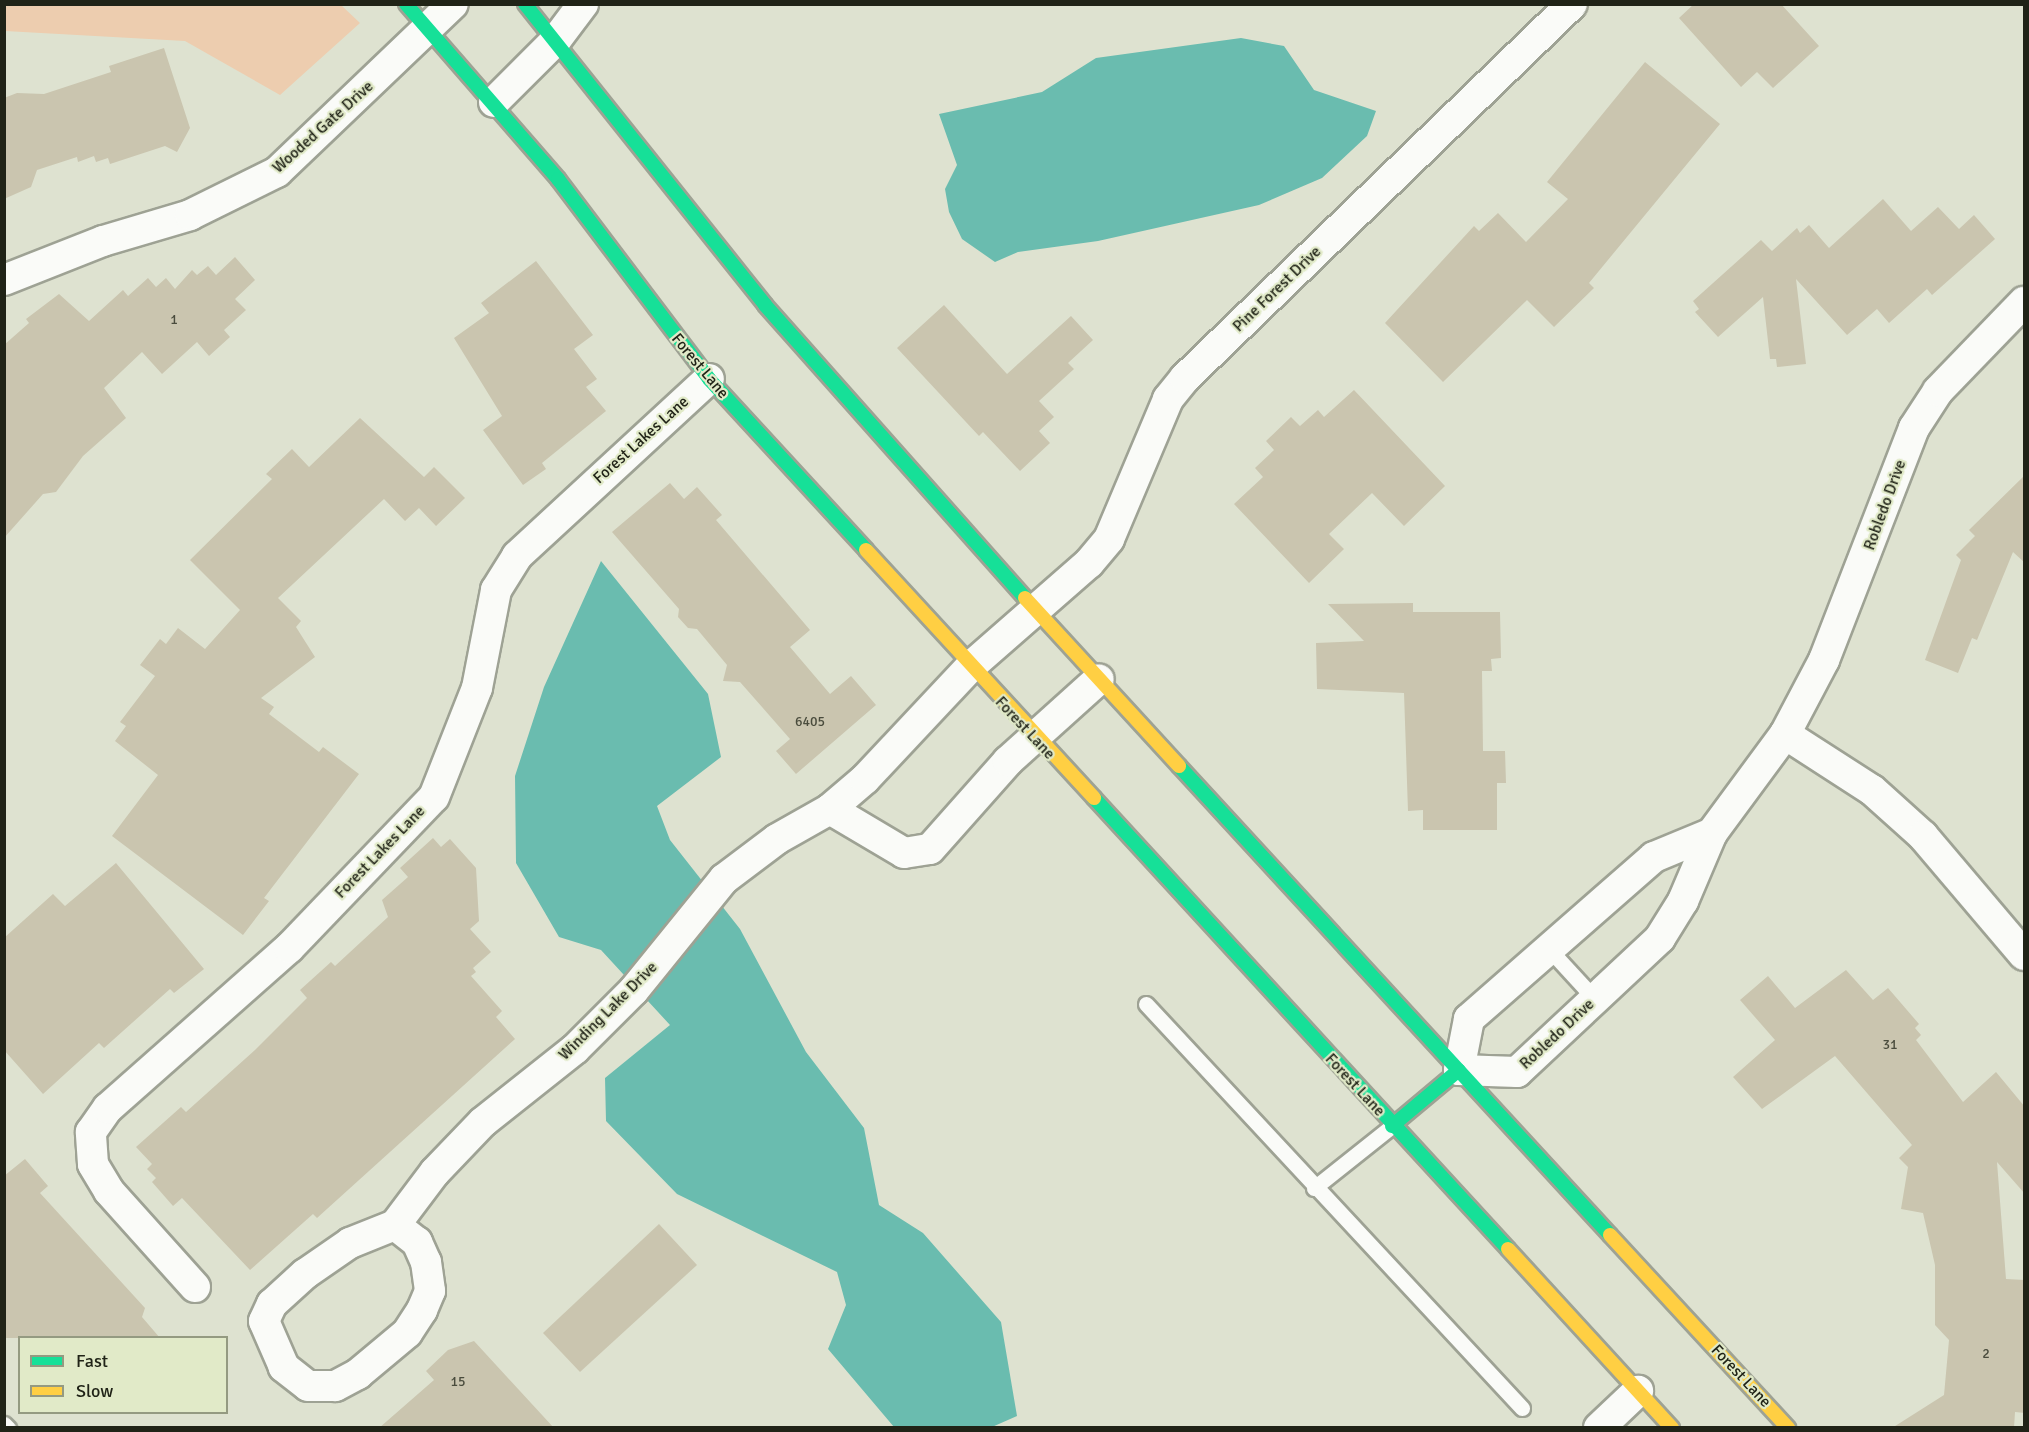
<!DOCTYPE html>
<html>
<head>
<meta charset="utf-8">
<style>
	body { margin:0 }
	#map { position:relative; width:2029px; height:1432px; overflow:hidden; background:#dee2d0; font-family:Signika,sans-serif }
	div>[style] { position:absolute }
	[style*='--x'] { left:calc(var(--x)*1px); top:calc(var(--y)*1px); width:calc(var(--w)*1px); rotate:calc(var(--a)*1deg) }
	.green>* { inset:0; background:#edcdaf }
	.water>* { inset:0; background:#6abcaf }
	.building>* { inset:0; background:#cac5af }
	.roads { filter:drop-shadow(2px 0 #9ea294) drop-shadow(-2px 0 #9ea294) drop-shadow(0 2px #9ea294) drop-shadow(0 -2px #9ea294) }
	.lane>* { height:15px; margin:-7.5px; padding:0 7.5px; transform-origin:7.5px; border-radius:7.5px; background:#fafbf8 }
	.street>* { height:30px; margin:-15px; padding:0 15px; transform-origin:15px; border-radius:15px; background:#fafbf8 }
	.fast>* { height:14px; margin:-7px; padding:0 7px; transform-origin:7px; border-radius:7px; background:#16e098 }
	.slow>* { height:14px; margin:-7px; padding:0 7px; transform-origin:7px; border-radius:7px; background:#ffcf43 }
	span { translate:-50% -50%; white-space:nowrap; text-align:center; line-height:1.15; -webkit-text-stroke:4.5px #e1eac8; paint-order:stroke }
	.number-label { font-size:14px; color:#4a4c3d }
	.number-label span { -webkit-text-stroke-width:0 }
	.street-label { font-size:16px; color:#202317 }
	.frame { position:absolute; inset:0; border:6px solid #202317; pointer-events:none }
	.legend { position:absolute; left:18px; top:1336px; width:210px; height:78px; box-sizing:border-box; background:#e1eac8; border:2px solid #949a81; margin:0; padding:8px 10px; list-style:none; font-size:18px; color:#202317 }
	.legend li { display:flex; align-items:center; gap:12px; height:30px }
	.legend b { width:30px; border:2px solid #949a81 }
</style>
</head>
<body>
<div id="map">
	<div class="green">
		<div style="clip-path:polygon(4px 5px,341px 5px,360px 23px,280px 95px,185px 41px,5px 31px)"></div>
	</div>
	<div class="water">
		<div style="clip-path:polygon(1241px 38px,1284px 46px,1314px 90px,1376px 111px,1367px 136px,1322px 178px,1259px 205px,1098px 241px,1018px 252px,995px 262px,962px 239px,949px 212px,945px 189px,957px 165px,939px 114px,1042px 92px,1096px 58px)"></div>
		<div style="clip-path:polygon(601px 561px,708px 694px,721px 757px,657px 806px,670px 840px,740px 929px,806px 1052px,864px 1128px,879px 1205px,923px 1233px,1001px 1322px,1017px 1416px,992px 1427px,894px 1427px,828px 1349px,846px 1305px,837px 1272px,677px 1194px,606px 1121px,605px 1078px,670px 1025px,601px 950px,559px 937px,516px 863px,515px 776px,544px 687px)"></div>
	</div>
	<div class="building">
		<div style="clip-path:polygon(1694px 4px,1781px 4px,1819px 46px,1773px 88px,1757px 72px,1741px 87px,1679px 18px)"></div>
		<div style="clip-path:polygon(164px 48px,190px 128px,177px 152px,165px 146px,110px 164px,108px 158px,96px 162px,94px 156px,78px 162px,77px 157px,37px 170px,31px 187px,4px 199px,4px 98px,17px 93px,44px 94px,111px 72px,109px 66px)"></div>
		<div style="clip-path:polygon(1645px 62px,1720px 124px,1589px 283px,1594px 288px,1554px 327px,1527px 300px,1443px 382px,1385px 323px,1474px 226px,1479px 231px,1498px 213px,1526px 242px,1568px 199px,1547px 182px)"></div>
		<div style="clip-path:polygon(1883px 199px,1911px 231px,1938px 207px,1959px 229px,1974px 215px,1995px 239px,1932px 295px,1927px 289px,1889px 323px,1877px 309px,1847px 335px,1796px 279px,1806px 364px,1777px 367px,1776px 359px,1770px 359px,1763px 297px,1718px 337px,1695px 312px,1699px 309px,1693px 301px,1761px 240px,1772px 251px,1797px 228px,1800px 233px,1809px 225px,1829px 248px)"></div>
		<div style="clip-path:polygon(235px 257px,255px 280px,235px 299px,246px 310px,224px 330px,230px 337px,209px 356px,197px 342px,162px 374px,142px 352px,104px 388px,126px 418px,83px 456px,56px 492px,43px 494px,4px 538px,4px 345px,29px 323px,26px 319px,59px 294px,89px 321px,123px 290px,128px 296px,148px 278px,156px 287px,166px 278px,175px 289px,192px 270px,197px 275px,208px 266px,216px 275px)"></div>
		<div style="clip-path:polygon(536px 261px,593px 335px,574px 349px,597px 379px,586px 387px,606px 411px,542px 463px,546px 469px,523px 485px,483px 430px,502px 416px,454px 338px,489px 313px,481px 303px)"></div>
		<div style="clip-path:polygon(944px 305px,1007px 374px,1071px 316px,1093px 340px,1068px 363px,1074px 369px,1039px 401px,1054px 417px,1039px 431px,1050px 443px,1020px 471px,983px 432px,979px 436px,897px 348px)"></div>
		<div style="clip-path:polygon(1354px 390px,1445px 486px,1404px 526px,1372px 493px,1329px 534px,1344px 549px,1309px 583px,1234px 504px,1263px 477px,1255px 468px,1274px 450px,1266px 441px,1291px 417px,1300px 426px,1318px 410px,1324px 417px)"></div>
		<div style="clip-path:polygon(360px 418px,424px 477px,434px 467px,465px 498px,436px 526px,419px 508px,405px 521px,384px 499px,278px 598px,301px 621px,296px 627px,315px 657px,261px 698px,274px 707px,269px 714px,319px 752px,323px 747px,359px 774px,264px 898px,269px 901px,243px 935px,112px 836px,158px 775px,115px 741px,126px 726px,120px 722px,155px 676px,140px 665px,160px 639px,166px 644px,178px 628px,205px 649px,240px 610px,190px 560px,272px 479px,266px 474px,292px 449px,309px 467px)"></div>
		<div style="clip-path:polygon(2025px 475px,2025px 563px,2013px 552px,1977px 640px,1972px 638px,1958px 673px,1925px 660px,1961px 560px,1956px 555px,1975px 536px,1969px 530px)"></div>
		<div style="clip-path:polygon(670px 483px,684px 499px,697px 487px,722px 515px,716px 520px,810px 630px,790px 647px,830px 694px,851px 676px,876px 705px,796px 774px,776px 751px,790px 739px,740px 682px,723px 681px,727px 665px,697px 629px,688px 628px,678px 617px,679px 609px,612px 532px)"></div>
		<div style="clip-path:polygon(1413px 603px,1413px 612px,1500px 612px,1501px 658px,1491px 659px,1492px 671px,1482px 671px,1483px 751px,1505px 751px,1506px 783px,1497px 783px,1497px 830px,1423px 830px,1423px 810px,1408px 811px,1404px 693px,1317px 689px,1316px 643px,1364px 641px,1328px 604px)"></div>
		<div style="clip-path:polygon(433px 838px,441px 847px,450px 839px,476px 868px,479px 921px,470px 929px,491px 952px,473px 968px,476px 972px,471px 976px,502px 1011px,496px 1017px,515px 1039px,317px 1218px,313px 1214px,250px 1270px,182px 1198px,173px 1206px,152px 1182px,156px 1178px,147px 1169px,152px 1164px,136px 1147px,181px 1107px,186px 1112px,255px 1050px,307px 998px,300px 990px,331px 962px,335px 966px,388px 917px,382px 900px,408px 877px,400px 868px)"></div>
		<div style="clip-path:polygon(116px 863px,204px 969px,174px 993px,170px 989px,104px 1048px,99px 1043px,43px 1094px,4px 1050px,4px 938px,53px 894px,65px 906px)"></div>
		<div style="clip-path:polygon(1846px 970px,1873px 1000px,1888px 988px,1919px 1024px,1915px 1028px,1921px 1035px,1916px 1040px,1963px 1102px,1996px 1072px,2025px 1107px,2025px 1194px,1997px 1162px,2006px 1279px,2025px 1280px,2025px 1413px,2015px 1412px,2014px 1428px,1892px 1428px,1944px 1395px,1949px 1340px,1935px 1325px,1935px 1265px,1923px 1213px,1901px 1209px,1908px 1167px,1899px 1158px,1912px 1145px,1835px 1056px,1762px 1109px,1733px 1077px,1775px 1040px,1740px 1000px,1768px 976px,1795px 1008px)"></div>
		<div style="clip-path:polygon(25px 1159px,48px 1186px,40px 1193px,145px 1308px,142px 1317px,160px 1338px,4px 1338px,4px 1176px)"></div>
		<div style="clip-path:polygon(659px 1224px,697px 1265px,580px 1372px,543px 1333px)"></div>
		<div style="clip-path:polygon(474px 1341px,554px 1428px,379px 1428px,434px 1380px,426px 1371px,448px 1350px)"></div>
	</div>
	<div class="roads">
		<div class="lane">
			<div style="--x:1549;--y:949;--w:68;--a:47.4"></div>
			<div style="--x:1146;--y:1004;--w:552;--a:47.06"></div>
			<div style="--x:1314;--y:1188;--w:100;--a:-38.5"></div>
			<div style="--x:4;--y:1424;--w:6;--a:45"></div>
		</div>
		<div class="street">
			<div style="--x:494;--y:102;--w:88;--a:-45"></div>
			<div style="--x:556;--y:40;--w:45;--a:-53.1"></div>
			<div style="--x:4;--y:280;--w:106;--a:-21.5"></div>
			<div style="--x:103;--y:241;--w:91;--a:-16.6"></div>
			<div style="--x:190;--y:215;--w:97;--a:-26.3"></div>
			<div style="--x:277;--y:172;--w:243;--a:-43.7"></div>
			<div style="--x:1785;--y:734;--w:103;--a:32.8"></div>
			<div style="--x:1872;--y:790;--w:69;--a:42"></div>
			<div style="--x:1923;--y:836;--w:156;--a:49.7"></div>
			<div style="--x:830;--y:809;--w:86;--a:30.7"></div>
			<div style="--x:904;--y:853;--w:26;--a:-9"></div>
			<div style="--x:930;--y:849;--w:118;--a:-48.4"></div>
			<div style="--x:1008;--y:761;--w:122;--a:-42"></div>
			<div style="--x:1712;--y:833;--w:63;--a:157.5"></div>
			<div style="--x:1654;--y:857;--w:246;--a:138.8"></div>
			<div style="--x:1469;--y:1019;--w:52;--a:101.1"></div>
			<div style="--x:1459;--y:1070;--w:58;--a:2"></div>
			<div style="--x:1517;--y:1072;--w:196;--a:-43.1"></div>
			<div style="--x:1660;--y:938;--w:44;--a:-58.1"></div>
			<div style="--x:1683;--y:901;--w:74;--a:-66.9"></div>
			<div style="--x:1712;--y:833;--w:123;--a:-53.6"></div>
			<div style="--x:1785;--y:734;--w:84;--a:-62.2"></div>
			<div style="--x:1824;--y:660;--w:249;--a:-68.8"></div>
			<div style="--x:1914;--y:428;--w:44;--a:-57"></div>
			<div style="--x:1938;--y:391;--w:124;--a:-46"></div>
			<div style="--x:395;--y:1225;--w:66;--a:-53"></div>
			<div style="--x:435;--y:1172;--w:69;--a:-46.2"></div>
			<div style="--x:483;--y:1122;--w:117;--a:-38.4"></div>
			<div style="--x:575;--y:1049;--w:83;--a:-45"></div>
			<div style="--x:634;--y:990;--w:143;--a:-51"></div>
			<div style="--x:724;--y:879;--w:66;--a:-37"></div>
			<div style="--x:777;--y:839;--w:61;--a:-29.5"></div>
			<div style="--x:830;--y:809;--w:46;--a:-40.6"></div>
			<div style="--x:865;--y:779;--w:154;--a:-46.8"></div>
			<div style="--x:970;--y:667;--w:158;--a:-41.2"></div>
			<div style="--x:1089;--y:563;--w:31;--a:-50"></div>
			<div style="--x:1109;--y:539;--w:152;--a:-67.1"></div>
			<div style="--x:1168;--y:399;--w:27;--a:-51"></div>
			<div style="--x:1185;--y:378;--w:538;--a:-44.02"></div>
			<div style="--x:395;--y:1225;--w:28;--a:38"></div>
			<div style="--x:417;--y:1242;--w:22;--a:66"></div>
			<div style="--x:426;--y:1262;--w:29;--a:82"></div>
			<div style="--x:430;--y:1291;--w:21;--a:113"></div>
			<div style="--x:422;--y:1310;--w:27;--a:123"></div>
			<div style="--x:407;--y:1333;--w:64;--a:140.1"></div>
			<div style="--x:358;--y:1374;--w:26;--a:152"></div>
			<div style="--x:335;--y:1386;--w:27;--a:180"></div>
			<div style="--x:308;--y:1386;--w:31;--a:-142"></div>
			<div style="--x:284;--y:1367;--w:50;--a:-113.5"></div>
			<div style="--x:264;--y:1321;--w:19;--a:-65"></div>
			<div style="--x:272;--y:1304;--w:45;--a:-42.3"></div>
			<div style="--x:305;--y:1274;--w:55;--a:-34.6"></div>
			<div style="--x:350;--y:1243;--w:48;--a:-21.8"></div>
			<div style="--x:195;--y:1287;--w:129;--a:-131.9"></div>
			<div style="--x:109;--y:1191;--w:31;--a:-121"></div>
			<div style="--x:93;--y:1164;--w:32;--a:-94"></div>
			<div style="--x:91;--y:1132;--w:29;--a:-55"></div>
			<div style="--x:108;--y:1108;--w:242;--a:-41.5"></div>
			<div style="--x:289;--y:948;--w:209;--a:-46.2"></div>
			<div style="--x:434;--y:797;--w:117;--a:-68.5"></div>
			<div style="--x:477;--y:688;--w:100;--a:-79"></div>
			<div style="--x:496;--y:590;--w:40;--a:-58"></div>
			<div style="--x:517;--y:556;--w:261;--a:-42.7"></div>
			<div style="--x:1599;--y:1428;--w:54;--a:-43.5"></div>
		</div>
		<div class="fast">
			<div style="--x:406;--y:4;--w:232;--a:49"></div>
			<div style="--x:558;--y:179;--w:251;--a:52.9"></div>
			<div style="--x:709;--y:379;--w:232;--a:47.4"></div>
			<div style="--x:525;--y:4;--w:385;--a:51.4"></div>
			<div style="--x:765;--y:305;--w:392;--a:48.4"></div>
			<div style="--x:1179;--y:766;--w:637;--a:47.42"></div>
			<div style="--x:1094;--y:798;--w:612;--a:47.45"></div>
			<div style="--x:1392;--y:1126;--w:87;--a:-39.9"></div>
		</div>
		<div class="slow">
			<div style="--x:866;--y:550;--w:337;--a:47.4"></div>
			<div style="--x:1025;--y:598;--w:228;--a:47.5"></div>
			<div style="--x:1610;--y:1235;--w:263;--a:47.3"></div>
			<div style="--x:1508;--y:1249;--w:243;--a:47.5"></div>
		</div>
	</div>
	<div class="number-label">
		<span style="left:174px;top:320px">1</span>
		<span style="left:810px;top:722px">6405</span>
		<span style="left:1890px;top:1045px">31</span>
		<span style="left:1986px;top:1354px">2</span>
		<span style="left:458px;top:1382px">15</span>
	</div>
	<div class="street-label">
		<span style="left:323px;top:127px;rotate:-42deg">Wooded Gate Drive</span>
		<span style="left:1277px;top:289px;rotate:-44deg">Pine Forest Drive</span>
		<span style="left:700px;top:366px;rotate:50deg">Forest Lane</span>
		<span style="left:641px;top:440px;rotate:-42deg">Forest Lakes Lane</span>
		<span style="left:1885px;top:505px;rotate:-70deg">Robledo Drive</span>
		<span style="left:1025px;top:728px;rotate:47deg">Forest Lane</span>
		<span style="left:380px;top:852px;rotate:-46deg">Forest Lakes Lane</span>
		<span style="left:608px;top:1011px;rotate:-45deg">Winding Lake Drive</span>
		<span style="left:1557px;top:1034px;rotate:-43deg">Robledo Drive</span>
		<span style="left:1355px;top:1085px;rotate:47deg">Forest Lane</span>
		<span style="left:1741px;top:1376px;rotate:47deg">Forest Lane</span>
	</div>
	<div class="frame"></div>
	<ul class="legend">
	<li><b style="height:8px;background:#16e098"></b>Fast</li>
	<li><b style="height:8px;background:#ffcf43"></b>Slow</li>
	</ul>
</div>
</body>
</html>
